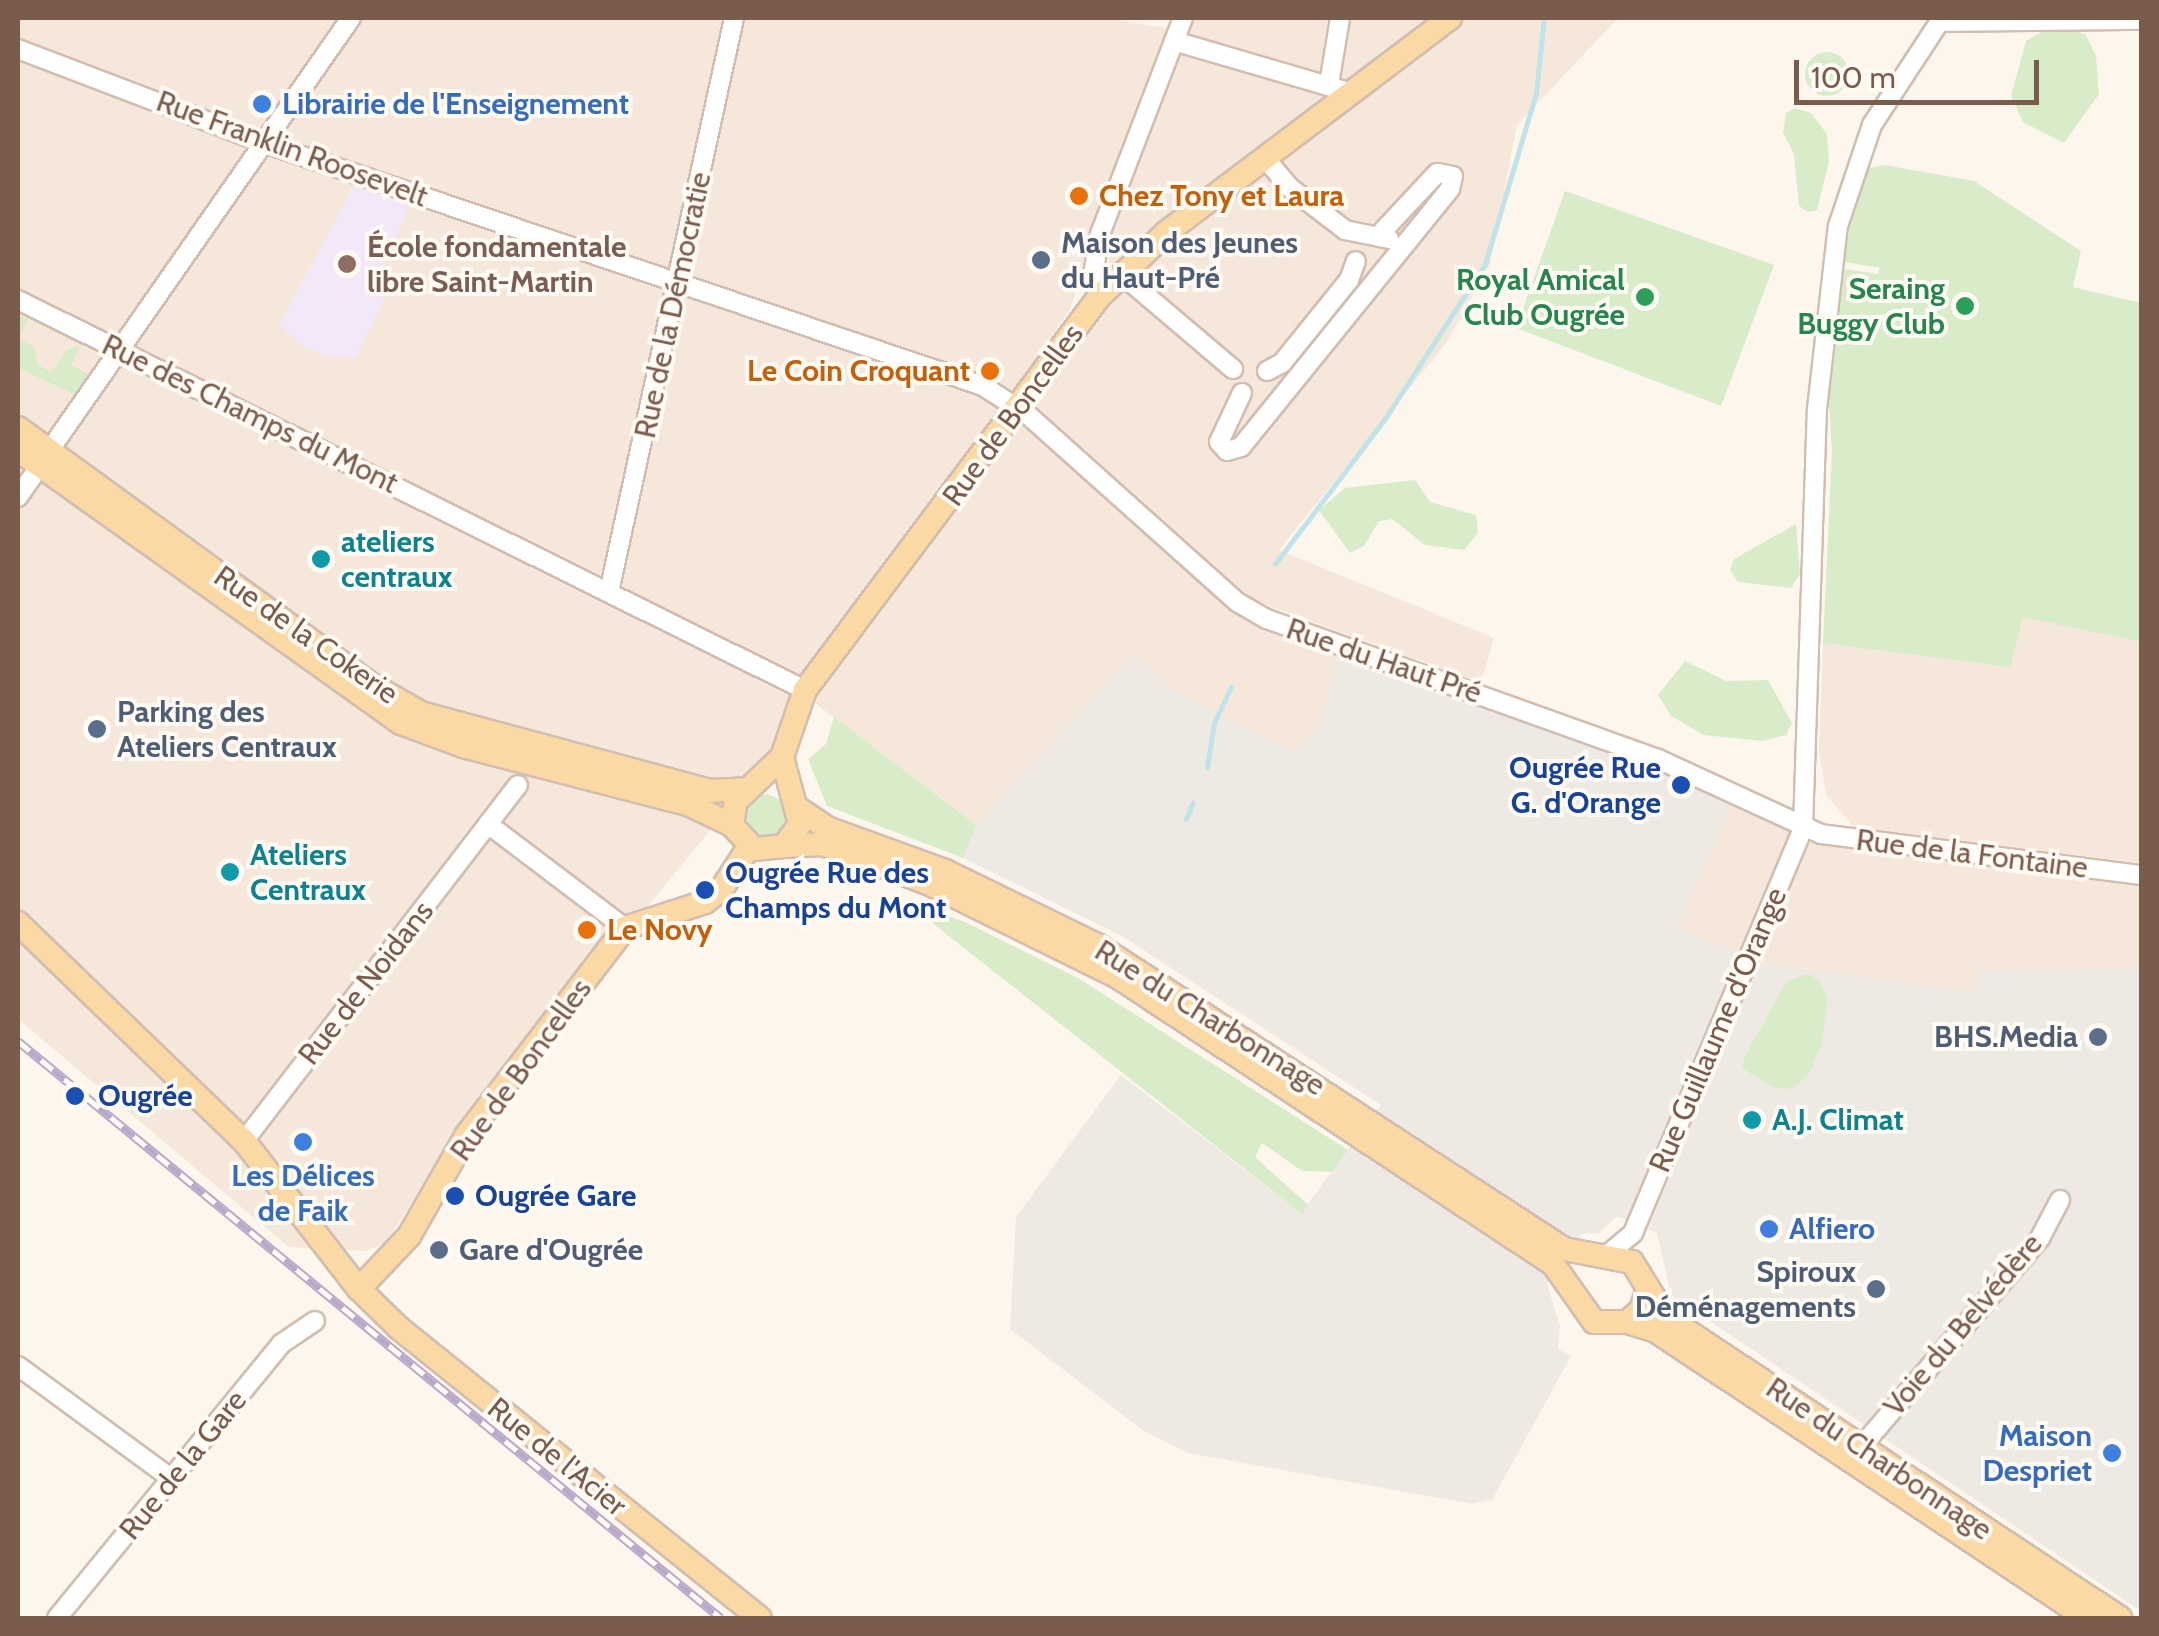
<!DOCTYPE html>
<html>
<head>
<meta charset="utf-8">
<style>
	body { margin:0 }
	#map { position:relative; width:2159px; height:1636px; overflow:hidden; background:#fdf6ec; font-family:Cabin,sans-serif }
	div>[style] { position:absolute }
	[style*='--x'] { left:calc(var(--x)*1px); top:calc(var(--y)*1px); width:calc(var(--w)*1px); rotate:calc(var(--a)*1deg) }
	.residential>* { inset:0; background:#f5e8da }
	.industrial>* { inset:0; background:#efe9e4 }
	.education>* { inset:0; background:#f3e8fa }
	.green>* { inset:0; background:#d8ecc9 }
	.round { border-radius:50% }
	.stream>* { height:5px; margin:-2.5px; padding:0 2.5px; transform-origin:2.5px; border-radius:2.5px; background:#bfe3e8 }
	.roads { filter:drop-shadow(2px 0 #d1beb0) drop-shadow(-2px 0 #d1beb0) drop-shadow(0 2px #d1beb0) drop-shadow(0 -2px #d1beb0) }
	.minor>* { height:18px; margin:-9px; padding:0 9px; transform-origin:9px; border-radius:9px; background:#fff }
	.major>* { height:22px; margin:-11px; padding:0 11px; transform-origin:11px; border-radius:11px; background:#fbd9a5 }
	.rail>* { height:9px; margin-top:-4.5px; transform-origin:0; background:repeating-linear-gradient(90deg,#fffaf3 0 15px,#b9a8c9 0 30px); box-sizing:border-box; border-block:2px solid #b9a8c9 }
	.dots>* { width:28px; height:28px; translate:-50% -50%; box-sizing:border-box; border:5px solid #fffaf3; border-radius:50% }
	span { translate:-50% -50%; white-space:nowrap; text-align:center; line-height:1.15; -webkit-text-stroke:8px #fffaf3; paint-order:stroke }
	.shop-label { font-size:30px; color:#366cbe; font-weight:700 }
	.left { translate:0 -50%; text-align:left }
	.right { translate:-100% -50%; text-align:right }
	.street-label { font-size:30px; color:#7a5c4d }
	.food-label { font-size:30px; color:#c56008; font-weight:700 }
	.service-label { font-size:30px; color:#4e5e75; font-weight:700 }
	.education-label { font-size:30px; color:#785e54; font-weight:700 }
	.leisure-label { font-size:30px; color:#27864d; font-weight:700 }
	.culture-label { font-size:30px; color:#0d838f; font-weight:700 }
	.transit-label { font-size:30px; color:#164399; font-weight:700 }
	.frame { position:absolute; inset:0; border:20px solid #7a5c4d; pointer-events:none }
	.scale { position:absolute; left:1794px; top:60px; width:245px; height:45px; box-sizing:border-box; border:5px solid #7a5c4d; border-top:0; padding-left:12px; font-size:30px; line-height:35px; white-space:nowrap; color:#7a5c4d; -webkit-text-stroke:8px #fffaf3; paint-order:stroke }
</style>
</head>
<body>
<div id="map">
	<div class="residential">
		<div style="clip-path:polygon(18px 18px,1103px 18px,1167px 28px,1070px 309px,1003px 408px,1245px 617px,1338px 656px,1317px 732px,1294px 753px,1175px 690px,1134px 655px,976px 825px,815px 703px,443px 1155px,386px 1242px,367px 1251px,289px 1247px,18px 1019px)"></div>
		<div style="clip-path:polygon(1194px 18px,1618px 18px,1517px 125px,1490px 264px,1447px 342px,1279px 550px,1494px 638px,1481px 683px,1253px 600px,1035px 405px,1106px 287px,1113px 217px)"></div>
		<div style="clip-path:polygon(2023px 616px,2141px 642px,2141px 863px,1854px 827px,1826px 795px,1819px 750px,1823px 643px,1908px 653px)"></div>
		<div style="clip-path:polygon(1733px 804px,1792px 833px,1740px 954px,1677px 927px)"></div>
		<div style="clip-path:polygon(1812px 841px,2141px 884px,2141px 967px,1979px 970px,1975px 992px,1759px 962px,1798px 858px)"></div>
	</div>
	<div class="industrial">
		<div style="clip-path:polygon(1134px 655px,1175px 690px,1294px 752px,1317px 732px,1338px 656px,1620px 755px,1733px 804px,1677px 927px,1738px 953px,1626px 1220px,1617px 1216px,1599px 1233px,1581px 1234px,1547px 1284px,1560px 1326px,1558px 1349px,1571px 1356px,1492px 1500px,1473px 1504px,1188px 1453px,1144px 1431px,1010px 1329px,1016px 1217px,1121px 1075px,1301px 1213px,1381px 1105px,1122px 936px,963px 858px,976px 825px)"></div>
		<div style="clip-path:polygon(1759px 962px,1974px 992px,1979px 970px,2141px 967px,2141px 1611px,1671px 1295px,1657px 1233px,1648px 1229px)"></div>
	</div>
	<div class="education">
		<div style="clip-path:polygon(356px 182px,409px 206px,377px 283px,389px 289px,356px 358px,326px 356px,304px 347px,279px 325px)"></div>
	</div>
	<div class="green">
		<div style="clip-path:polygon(2069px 29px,2086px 35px,2096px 56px,2099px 94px,2064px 143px,2023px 122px,2011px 96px,2026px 41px,2045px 30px)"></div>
		<div class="round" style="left:1805px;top:52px;width:44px;height:44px"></div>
		<div style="clip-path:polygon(1795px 108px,1811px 113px,1827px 134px,1829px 162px,1817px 210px,1808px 212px,1799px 206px,1794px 154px,1783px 133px,1786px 113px)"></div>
		<div style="clip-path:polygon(1885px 165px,1974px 181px,2081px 251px,2073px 287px,2141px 303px,2141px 642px,2023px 617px,2010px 667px,1823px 643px,1832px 451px,1827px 376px,1844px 269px,1878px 274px,1880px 268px,1844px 262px,1852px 211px,1869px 168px)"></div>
		<div style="clip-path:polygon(1565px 191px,1774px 265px,1721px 406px,1516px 328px)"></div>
		<div style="clip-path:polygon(18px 314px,28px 319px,19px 339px,35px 347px,37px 364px,51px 372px,67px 350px,80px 346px,71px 365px,88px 374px,76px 395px,18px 368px)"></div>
		<div style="clip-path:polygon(1415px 480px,1430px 502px,1476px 515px,1478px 533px,1464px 550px,1425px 545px,1392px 519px,1379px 521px,1364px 546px,1350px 553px,1319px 510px,1345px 488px)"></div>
		<div style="clip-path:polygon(1796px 524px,1800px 574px,1791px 588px,1738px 582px,1730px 570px,1734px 559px)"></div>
		<div style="clip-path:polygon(1685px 661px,1726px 681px,1768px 680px,1792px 723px,1786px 735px,1763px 741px,1704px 735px,1671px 716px,1658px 695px)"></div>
		<div style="clip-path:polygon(834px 717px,976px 825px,963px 858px,827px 806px,808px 759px,826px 744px)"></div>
		<div style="clip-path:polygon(768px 794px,782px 801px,788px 821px,774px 838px,760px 839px,744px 825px,743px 810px,753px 798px)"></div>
		<div style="clip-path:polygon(903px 900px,965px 922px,1078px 978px,1348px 1150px,1332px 1172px,1302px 1171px,1262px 1143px,1255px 1157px,1308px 1205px,1302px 1214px)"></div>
		<div style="clip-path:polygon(1807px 974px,1819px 980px,1828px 998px,1821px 1046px,1808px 1076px,1791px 1089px,1772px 1087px,1742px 1068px,1746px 1054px,1787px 981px)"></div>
	</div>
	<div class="stream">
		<div style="--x:1275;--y:564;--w:184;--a:-52.9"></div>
		<div style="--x:1386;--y:417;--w:182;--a:-57.1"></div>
		<div style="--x:1485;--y:264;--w:178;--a:-73.4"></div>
		<div style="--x:1536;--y:93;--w:75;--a:-83.9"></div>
		<div style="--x:1207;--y:767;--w:45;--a:-81"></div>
		<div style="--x:1214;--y:723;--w:40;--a:-65"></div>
		<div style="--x:1186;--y:819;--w:18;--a:-68"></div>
	</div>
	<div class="roads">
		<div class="minor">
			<div style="--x:1940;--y:22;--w:202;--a:-0.6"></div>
			<div style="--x:1174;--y:41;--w:185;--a:16.3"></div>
			<div style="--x:18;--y:49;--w:263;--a:20.9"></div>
			<div style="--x:264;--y:143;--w:759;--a:18.67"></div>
			<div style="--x:983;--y:386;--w:54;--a:32.8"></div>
			<div style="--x:1028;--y:415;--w:280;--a:41.8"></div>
			<div style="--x:1237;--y:602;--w:34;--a:30"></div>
			<div style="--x:1267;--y:619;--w:415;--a:19.7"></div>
			<div style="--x:1658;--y:759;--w:179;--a:24.7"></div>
			<div style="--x:1821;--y:834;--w:324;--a:7.3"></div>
			<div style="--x:1329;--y:84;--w:67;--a:-80.5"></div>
			<div style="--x:1265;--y:158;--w:38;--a:50"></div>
			<div style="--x:1289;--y:187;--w:71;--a:37.5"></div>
			<div style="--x:1345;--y:230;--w:45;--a:11.6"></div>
			<div style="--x:1121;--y:274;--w:147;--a:40.3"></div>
			<div style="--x:1101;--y:295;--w:22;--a:-112"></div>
			<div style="--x:1093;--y:275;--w:42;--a:-80.3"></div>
			<div style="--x:1100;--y:234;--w:231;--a:-69"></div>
			<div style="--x:18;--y:300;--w:878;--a:26.36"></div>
			<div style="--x:1267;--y:371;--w:17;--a:-28"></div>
			<div style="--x:1282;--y:363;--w:107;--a:-51.1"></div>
			<div style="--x:1349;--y:280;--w:20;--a:-70"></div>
			<div style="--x:1242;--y:393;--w:54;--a:115.1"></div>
			<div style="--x:1219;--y:442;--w:12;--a:48"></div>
			<div style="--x:1227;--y:451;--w:15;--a:-16"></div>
			<div style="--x:1241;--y:447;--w:332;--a:-51"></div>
			<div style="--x:1450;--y:189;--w:13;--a:-77"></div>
			<div style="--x:1453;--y:176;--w:16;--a:-169"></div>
			<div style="--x:1437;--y:173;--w:82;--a:133"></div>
			<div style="--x:49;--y:451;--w:528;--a:-55.11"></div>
			<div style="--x:18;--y:497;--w:39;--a:-55"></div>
			<div style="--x:609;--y:592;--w:587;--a:-77.71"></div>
			<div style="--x:488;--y:824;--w:49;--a:-52.4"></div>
			<div style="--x:244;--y:1141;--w:400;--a:-52.4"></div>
			<div style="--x:488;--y:824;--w:172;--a:37.2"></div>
			<div style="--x:1607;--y:1255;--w:34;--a:-40"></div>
			<div style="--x:1633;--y:1233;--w:439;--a:-67.2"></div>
			<div style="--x:1803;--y:828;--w:419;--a:-88.1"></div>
			<div style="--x:1817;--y:409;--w:184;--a:-83.5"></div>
			<div style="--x:1838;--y:226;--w:107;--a:-71.4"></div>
			<div style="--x:1872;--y:125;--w:128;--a:-56.8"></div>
			<div style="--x:18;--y:1366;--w:191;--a:36.3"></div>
			<div style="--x:1861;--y:1447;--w:275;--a:-49.4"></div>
			<div style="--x:2040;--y:1238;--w:43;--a:-62.2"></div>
			<div style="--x:57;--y:1618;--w:354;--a:-50.7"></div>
			<div style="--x:281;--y:1344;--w:41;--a:-34.1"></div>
		</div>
		<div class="major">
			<div style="--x:18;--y:428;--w:435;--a:36"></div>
			<div style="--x:370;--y:684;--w:59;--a:29.6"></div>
			<div style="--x:421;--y:713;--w:299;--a:15.1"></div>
			<div style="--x:710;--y:791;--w:36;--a:-3"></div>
			<div style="--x:18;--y:450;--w:470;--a:35.5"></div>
			<div style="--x:401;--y:723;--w:66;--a:20.4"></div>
			<div style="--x:463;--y:746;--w:232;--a:14.5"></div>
			<div style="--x:688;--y:804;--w:49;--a:25.5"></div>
			<div style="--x:782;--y:757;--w:69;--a:75"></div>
			<div style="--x:800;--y:824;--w:27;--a:126"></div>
			<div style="--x:784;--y:846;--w:30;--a:174"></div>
			<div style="--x:754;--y:849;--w:33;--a:-133"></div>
			<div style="--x:732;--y:825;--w:24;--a:-81"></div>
			<div style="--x:736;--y:801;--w:64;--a:-43.7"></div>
			<div style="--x:782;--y:757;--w:71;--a:-71.1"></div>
			<div style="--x:805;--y:690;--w:494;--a:-53.2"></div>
			<div style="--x:1101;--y:295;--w:91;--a:-43.7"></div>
			<div style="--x:1167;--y:232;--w:355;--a:-37.1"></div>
			<div style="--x:799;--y:809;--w:34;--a:34"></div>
			<div style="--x:827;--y:828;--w:126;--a:20"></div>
			<div style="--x:945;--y:871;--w:169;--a:26"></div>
			<div style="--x:1097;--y:945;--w:557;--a:33.06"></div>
			<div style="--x:1564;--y:1249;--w:69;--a:10.8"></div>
			<div style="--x:1632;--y:1262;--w:65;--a:58.3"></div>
			<div style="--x:1666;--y:1317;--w:545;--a:33.54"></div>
			<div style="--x:784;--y:846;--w:38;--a:-3"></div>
			<div style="--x:822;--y:844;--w:113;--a:20.2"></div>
			<div style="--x:928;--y:883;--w:212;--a:26.3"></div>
			<div style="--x:1118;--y:977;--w:521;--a:33.42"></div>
			<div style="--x:1553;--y:1264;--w:71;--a:54.7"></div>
			<div style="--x:1594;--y:1322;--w:33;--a:0"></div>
			<div style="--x:1627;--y:1322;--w:18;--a:-41"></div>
			<div style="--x:1641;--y:1310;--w:20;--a:-72"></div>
			<div style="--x:18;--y:923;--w:314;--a:44"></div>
			<div style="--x:244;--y:1141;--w:187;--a:52.2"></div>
			<div style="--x:359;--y:1289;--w:56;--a:44.3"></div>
			<div style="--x:399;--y:1328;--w:463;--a:38.8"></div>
			<div style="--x:359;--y:1289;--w:73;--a:-46.7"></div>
			<div style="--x:409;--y:1236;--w:115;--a:-60.3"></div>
			<div style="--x:466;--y:1136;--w:262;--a:-52.6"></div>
			<div style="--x:625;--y:928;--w:84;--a:-18"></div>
			<div style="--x:705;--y:902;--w:20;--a:-37"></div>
			<div style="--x:721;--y:890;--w:51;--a:-56.9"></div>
			<div style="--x:1627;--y:1322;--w:30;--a:17"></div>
			<div style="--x:1656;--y:1331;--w:518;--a:33.66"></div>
		</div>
	</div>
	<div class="rail">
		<div style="--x:18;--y:1041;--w:909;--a:39.38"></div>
	</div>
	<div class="dots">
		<div style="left:262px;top:104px;background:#3f7fe0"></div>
		<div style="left:1079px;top:196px;background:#e8710a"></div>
		<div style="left:1041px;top:260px;background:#5c6f8a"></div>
		<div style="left:347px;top:264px;background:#8d6e63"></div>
		<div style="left:1645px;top:297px;background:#2e9e5b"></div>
		<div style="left:1965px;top:306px;background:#2e9e5b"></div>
		<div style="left:990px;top:371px;background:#e8710a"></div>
		<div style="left:321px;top:559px;background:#0f9aa8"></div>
		<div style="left:97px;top:729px;background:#5c6f8a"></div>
		<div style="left:1681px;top:785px;background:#1a4fb4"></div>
		<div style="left:230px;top:872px;background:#0f9aa8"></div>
		<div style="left:705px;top:890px;background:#1a4fb4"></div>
		<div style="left:587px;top:930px;background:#e8710a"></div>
		<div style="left:2098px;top:1037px;background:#5c6f8a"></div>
		<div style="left:75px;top:1096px;background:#1a4fb4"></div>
		<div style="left:1752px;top:1120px;background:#0f9aa8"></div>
		<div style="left:303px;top:1142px;background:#3f7fe0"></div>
		<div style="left:455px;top:1196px;background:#1a4fb4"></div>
		<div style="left:1769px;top:1229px;background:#3f7fe0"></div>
		<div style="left:439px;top:1250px;background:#5c6f8a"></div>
		<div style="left:1876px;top:1289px;background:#5c6f8a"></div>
		<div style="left:2112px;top:1453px;background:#3f7fe0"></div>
	</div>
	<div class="shop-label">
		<span class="left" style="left:282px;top:104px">Librairie de l'Enseignement</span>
		<span style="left:303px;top:1193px">Les Délices<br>de Faik</span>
		<span class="left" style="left:1789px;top:1229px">Alfiero</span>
		<span class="right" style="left:2092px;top:1453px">Maison<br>Despriet</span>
	</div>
	<div class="street-label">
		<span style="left:292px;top:149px;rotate:20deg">Rue Franklin Roosevelt</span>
		<span style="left:673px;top:305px;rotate:-78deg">Rue de la Démocratie</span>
		<span style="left:250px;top:414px;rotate:26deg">Rue des Champs du Mont</span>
		<span style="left:1013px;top:415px;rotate:-54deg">Rue de Boncelles</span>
		<span style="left:306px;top:635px;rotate:35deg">Rue de la Cokerie</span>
		<span style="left:1384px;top:661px;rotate:19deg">Rue du Haut Pré</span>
		<span style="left:1972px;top:854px;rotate:7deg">Rue de la Fontaine</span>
		<span style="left:366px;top:983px;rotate:-52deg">Rue de Noidans</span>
		<span style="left:1210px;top:1018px;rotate:32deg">Rue du Charbonnage</span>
		<span style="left:1718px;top:1030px;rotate:-67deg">Rue Guillaume d'Orange</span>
		<span style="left:521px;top:1070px;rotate:-54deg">Rue de Boncelles</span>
		<span style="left:1963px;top:1325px;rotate:-50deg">Voie du Belvédère</span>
		<span style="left:557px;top:1457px;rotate:39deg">Rue de l'Acier</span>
		<span style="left:1879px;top:1459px;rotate:34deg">Rue du Charbonnage</span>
		<span style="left:183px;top:1465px;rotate:-51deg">Rue de la Gare</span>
	</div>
	<div class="food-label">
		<span class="left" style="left:1099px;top:196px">Chez Tony et Laura</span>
		<span class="right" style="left:970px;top:371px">Le Coin Croquant</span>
		<span class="left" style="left:607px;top:930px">Le Novy</span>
	</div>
	<div class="service-label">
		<span class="left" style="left:1061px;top:260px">Maison des Jeunes<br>du Haut-Pré</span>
		<span class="left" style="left:117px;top:729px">Parking des<br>Ateliers Centraux</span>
		<span class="right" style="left:2078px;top:1037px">BHS.Media</span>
		<span class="left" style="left:459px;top:1250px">Gare d'Ougrée</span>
		<span class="right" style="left:1856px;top:1289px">Spiroux<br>Déménagements</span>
	</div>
	<div class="education-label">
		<span class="left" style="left:367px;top:264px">École fondamentale<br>libre Saint-Martin</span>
	</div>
	<div class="leisure-label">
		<span class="right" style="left:1625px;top:297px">Royal Amical<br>Club Ougrée</span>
		<span class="right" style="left:1945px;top:306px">Seraing<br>Buggy Club</span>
	</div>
	<div class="culture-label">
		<span class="left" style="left:341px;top:559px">ateliers<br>centraux</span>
		<span class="left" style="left:250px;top:872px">Ateliers<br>Centraux</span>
		<span class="left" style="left:1772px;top:1120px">A.J. Climat</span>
	</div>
	<div class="transit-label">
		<span class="right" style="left:1661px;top:785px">Ougrée Rue<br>G. d'Orange</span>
		<span class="left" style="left:725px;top:890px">Ougrée Rue des<br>Champs du Mont</span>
		<span class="left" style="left:98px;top:1096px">Ougrée</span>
		<span class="left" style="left:475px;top:1196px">Ougrée Gare</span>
	</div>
	<div class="frame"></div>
	<div class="scale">100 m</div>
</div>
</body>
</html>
